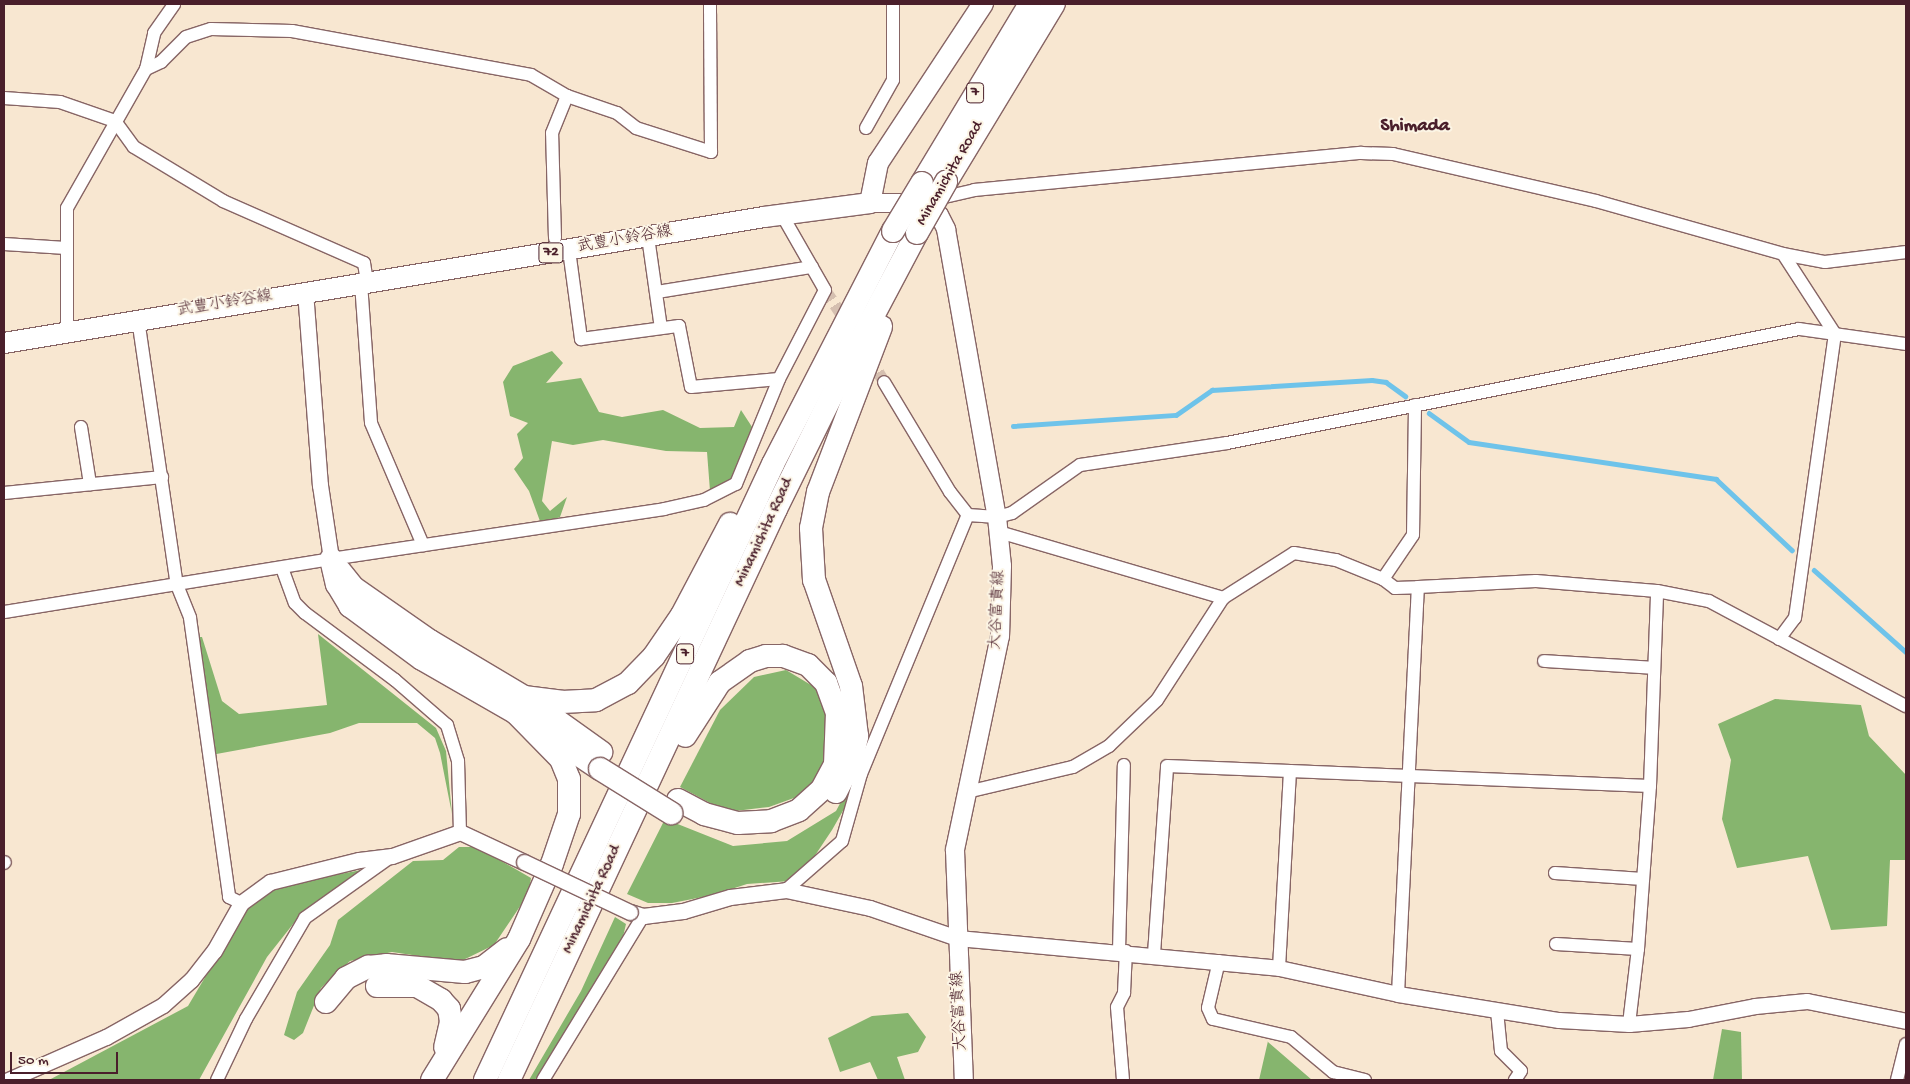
<!DOCTYPE html>
<html>
<head>
<meta charset="utf-8">
<style>
	body { margin:0 }
	#map { position:relative; width:1910px; height:1084px; overflow:hidden; background:#f8e7d1; font-family:"Gochi Hand","Klee One",sans-serif }
	div>[style] { position:absolute }
	[style*='--x'] { left:calc(var(--x)*1px); top:calc(var(--y)*1px); width:calc(var(--w)*1px); rotate:calc(var(--a)*1deg) }
	.forest>* { inset:0; background:#86b56e }
	.stream>* { height:4.5px; margin:-2.25px; padding:0 2.25px; transform-origin:2.25px; border-radius:2.25px; background:#6ec3ea }
	.minor-tunnel>* { height:12px; margin-top:-6px; transform-origin:0; background:repeating-linear-gradient(90deg,#d5bfb0 0 12px,transparent 0 18px) }
	.roads { filter:drop-shadow(1px 0 #876565) drop-shadow(-1px 0 #876565) drop-shadow(0 1px #876565) drop-shadow(0 -1px #876565) }
	.minor>* { height:12px; margin:-6px; padding:0 6px; transform-origin:6px; border-radius:6px; background:#fff }
	.tertiary>* { height:15px; margin:-7.5px; padding:0 7.5px; transform-origin:7.5px; border-radius:7.5px; background:#fff }
	.secondary>* { height:18px; margin:-9px; padding:0 9px; transform-origin:9px; border-radius:9px; background:#fff }
	.primary>* { height:20px; margin:-10px; padding:0 10px; transform-origin:10px; border-radius:10px; background:#fff }
	.motorway>* { height:22px; margin:-11px; padding:0 11px; transform-origin:11px; border-radius:11px; background:#fff }
	.bridges { filter:drop-shadow(1px 0 #876565) drop-shadow(-1px 0 #876565) drop-shadow(0 1px #876565) drop-shadow(0 -1px #876565) }
	.tertiary-bridge>* { height:15px; margin:-7.5px; padding:0 7.5px; transform-origin:7.5px; border-radius:7.5px; background:#fff }
	.motorway-bridge>* { height:22px; margin:-11px; padding:0 11px; transform-origin:11px; border-radius:11px; background:#fff }
	span { translate:-50% -50%; white-space:nowrap; text-align:center; line-height:1.15; -webkit-text-stroke:4px #fcf5e5; paint-order:stroke }
	.shield-label span { padding:1px 4px; background:#fcf5e5; border:1px solid; border-radius:4px; -webkit-text-stroke-width:0 }
	.shield-label { font-size:15px; color:#4a1f2b; font-weight:700 }
	.street-label { font-size:16px; color:#4a1f2b }
	.quarter-label { font-size:19px; color:#4a1f2b; font-weight:700 }
	.frame { position:absolute; inset:0; border:5px solid #4a1f2b; pointer-events:none }
	.scale { position:absolute; left:10px; top:1052px; width:108px; height:22px; box-sizing:border-box; border:2px solid #4a1f2b; border-top:0; padding-left:6px; font-size:15px; line-height:18px; white-space:nowrap; color:#4a1f2b; -webkit-text-stroke:4px #fcf5e5; paint-order:stroke }
</style>
</head>
<body>
<div id="map">
	<div class="forest">
		<div style="clip-path:polygon(552px 351px,563px 363px,546px 383px,581px 378px,599px 412px,622px 417px,663px 410px,700px 428px,734px 427px,741px 410px,754px 430px,733px 480px,710px 491px,707px 452px,666px 451px,603px 440px,573px 445px,552px 441px,542px 501px,550px 511px,567px 497px,560px 517px,541px 524px,529px 491px,514px 469px,523px 458px,517px 434px,528px 423px,510px 416px,503px 382px,513px 366px)"></div>
		<div style="clip-path:polygon(318px 634px,436px 728px,446px 751px,452px 814px,440px 753px,435px 738px,417px 723px,359px 723px,330px 733px,211px 755px,195px 637px,202px 637px,222px 701px,239px 714px,327px 705px)"></div>
		<div style="clip-path:polygon(786px 670px,816px 688px,831px 725px,825px 761px,805px 794px,769px 807px,727px 812px,680px 787px,720px 710px,754px 677px)"></div>
		<div style="clip-path:polygon(1775px 699px,1861px 705px,1869px 736px,1906px 775px,1906px 860px,1890px 860px,1887px 926px,1831px 930px,1808px 856px,1737px 868px,1722px 819px,1731px 760px,1718px 724px)"></div>
		<div style="clip-path:polygon(860px 766px,848px 802px,832px 830px,814px 857px,791px 881px,747px 884px,713px 895px,672px 903px,648px 903px,627px 894px,665px 819px,733px 846px,787px 841px,836px 811px)"></div>
		<div style="clip-path:polygon(459px 847px,477px 847px,531px 878px,529px 893px,494px 945px,459px 962px,392px 952px,350px 961px,321px 988px,303px 1033px,294px 1040px,284px 1035px,297px 992px,330px 945px,338px 920px,413px 861px,443px 860px)"></div>
		<div style="clip-path:polygon(367px 869px,301px 914px,267px 957px,199px 1080px,49px 1080px,188px 1006px,245px 910px,275px 886px)"></div>
		<div style="clip-path:polygon(615px 917px,626px 924px,623px 937px,535px 1080px,529px 1080px,581px 991px)"></div>
		<div style="clip-path:polygon(908px 1013px,926px 1037px,918px 1052px,897px 1057px,905px 1080px,878px 1080px,870px 1062px,840px 1072px,828px 1038px,872px 1016px)"></div>
		<div style="clip-path:polygon(1722px 1029px,1741px 1032px,1742px 1080px,1713px 1080px)"></div>
		<div style="clip-path:polygon(1268px 1041px,1268px 1042px,1312px 1080px,1259px 1080px)"></div>
	</div>
	<div class="stream">
		<div style="--x:1429;--y:413;--w:49;--a:35.9"></div>
		<div style="--x:1469;--y:442;--w:250;--a:8.5"></div>
		<div style="--x:1716;--y:479;--w:104;--a:43.1"></div>
		<div style="--x:1013;--y:426;--w:163;--a:-3.9"></div>
		<div style="--x:1176;--y:415;--w:44;--a:-34.8"></div>
		<div style="--x:1212;--y:390;--w:160;--a:-3.6"></div>
		<div style="--x:1372;--y:380;--w:14;--a:8"></div>
		<div style="--x:1386;--y:382;--w:24;--a:36"></div>
		<div style="--x:1814;--y:570;--w:123;--a:41.7"></div>
	</div>
	<div class="minor-tunnel">
		<div style="--x:825;--y:290;--w:43;--a:56.3"></div>
		<div style="--x:869;--y:357;--w:29;--a:59"></div>
	</div>
	<div class="roads">
		<div class="minor">
			<div style="--x:146;--y:69;--w:17;--a:-25"></div>
			<div style="--x:161;--y:62;--w:35;--a:-45"></div>
			<div style="--x:186;--y:37;--w:26;--a:-18"></div>
			<div style="--x:211;--y:29;--w:81;--a:1.4"></div>
			<div style="--x:292;--y:31;--w:243;--a:10.4"></div>
			<div style="--x:531;--y:75;--w:42;--a:30.3"></div>
			<div style="--x:567;--y:96;--w:53;--a:18.8"></div>
			<div style="--x:617;--y:113;--w:24;--a:38"></div>
			<div style="--x:636;--y:128;--w:79;--a:17.7"></div>
			<div style="--x:711;--y:152;--w:148;--a:-90.4"></div>
			<div style="--x:4;--y:98;--w:56;--a:4.1"></div>
			<div style="--x:60;--y:102;--w:58;--a:19.1"></div>
			<div style="--x:115;--y:121;--w:32;--a:54"></div>
			<div style="--x:134;--y:147;--w:104;--a:31.2"></div>
			<div style="--x:223;--y:201;--w:154;--a:23.7"></div>
			<div style="--x:364;--y:263;--w:20;--a:81"></div>
			<div style="--x:866;--y:128;--w:55;--a:-60.6"></div>
			<div style="--x:893;--y:80;--w:76;--a:-90"></div>
			<div style="--x:936;--y:199;--w:39;--a:-13"></div>
			<div style="--x:974;--y:190;--w:389;--a:-5.5"></div>
			<div style="--x:1361;--y:153;--w:32;--a:2"></div>
			<div style="--x:1393;--y:154;--w:208;--a:13"></div>
			<div style="--x:1596;--y:201;--w:194;--a:15.8"></div>
			<div style="--x:1783;--y:254;--w:43;--a:10.8"></div>
			<div style="--x:1825;--y:262;--w:82;--a:-7"></div>
			<div style="--x:648;--y:237;--w:92;--a:81.9"></div>
			<div style="--x:555;--y:238;--w:105;--a:-91.6"></div>
			<div style="--x:552;--y:133;--w:40;--a:-68"></div>
			<div style="--x:4;--y:244;--w:62;--a:3.7"></div>
			<div style="--x:569;--y:250;--w:90;--a:82.3"></div>
			<div style="--x:581;--y:339;--w:99;--a:-7.6"></div>
			<div style="--x:679;--y:326;--w:62;--a:78.9"></div>
			<div style="--x:691;--y:387;--w:88;--a:-5.2"></div>
			<div style="--x:361;--y:283;--w:140;--a:85.9"></div>
			<div style="--x:371;--y:423;--w:133;--a:66.9"></div>
			<div style="--x:657;--y:292;--w:157;--a:-9.2"></div>
			<div style="--x:138;--y:319;--w:269;--a:81.7"></div>
			<div style="--x:177;--y:585;--w:35;--a:68"></div>
			<div style="--x:190;--y:618;--w:282;--a:82"></div>
			<div style="--x:229;--y:897;--w:13;--a:27"></div>
			<div style="--x:67;--y:332;--w:124;--a:-90"></div>
			<div style="--x:67;--y:208;--w:160;--a:-60.4"></div>
			<div style="--x:146;--y:69;--w:37;--a:-77"></div>
			<div style="--x:154;--y:33;--w:35;--a:-55"></div>
			<div style="--x:81;--y:427;--w:58;--a:81"></div>
			<div style="--x:4;--y:493;--w:159;--a:-5.8"></div>
			<div style="--x:968;--y:515;--w:29;--a:4"></div>
			<div style="--x:997;--y:517;--w:16;--a:-15"></div>
			<div style="--x:1012;--y:513;--w:83;--a:-35.2"></div>
			<div style="--x:1080;--y:465;--w:149;--a:-8.5"></div>
			<div style="--x:1227;--y:443;--w:583;--a:-11.27"></div>
			<div style="--x:1799;--y:329;--w:108;--a:8"></div>
			<div style="--x:999;--y:532;--w:234;--a:16.4"></div>
			<div style="--x:282;--y:568;--w:37;--a:70"></div>
			<div style="--x:295;--y:603;--w:14;--a:45"></div>
			<div style="--x:305;--y:613;--w:112;--a:36.7"></div>
			<div style="--x:395;--y:680;--w:69;--a:40.9"></div>
			<div style="--x:447;--y:725;--w:38;--a:73"></div>
			<div style="--x:458;--y:761;--w:71;--a:88.4"></div>
			<div style="--x:1383;--y:579;--w:53;--a:-55.7"></div>
			<div style="--x:1413;--y:535;--w:130;--a:-89.1"></div>
			<div style="--x:4;--y:612;--w:331;--a:-9.2"></div>
			<div style="--x:331;--y:559;--w:337;--a:-8.5"></div>
			<div style="--x:664;--y:509;--w:41;--a:-12.7"></div>
			<div style="--x:704;--y:500;--w:36;--a:-27"></div>
			<div style="--x:736;--y:484;--w:113;--a:-67.7"></div>
			<div style="--x:779;--y:379;--w:100;--a:-62.7"></div>
			<div style="--x:825;--y:290;--w:86;--a:-119.8"></div>
			<div style="--x:1779;--y:639;--w:26;--a:-53"></div>
			<div style="--x:1795;--y:618;--w:287;--a:-82"></div>
			<div style="--x:1835;--y:334;--w:95;--a:-123"></div>
			<div style="--x:1544;--y:661;--w:110;--a:3.6"></div>
			<div style="--x:967;--y:792;--w:109;--a:-13.3"></div>
			<div style="--x:1073;--y:767;--w:42;--a:-30.3"></div>
			<div style="--x:1109;--y:746;--w:66;--a:-43.8"></div>
			<div style="--x:1157;--y:700;--w:121;--a:-57.1"></div>
			<div style="--x:1223;--y:598;--w:84;--a:-32.4"></div>
			<div style="--x:1294;--y:553;--w:43;--a:9.5"></div>
			<div style="--x:1336;--y:560;--w:51;--a:22"></div>
			<div style="--x:1383;--y:579;--w:15;--a:37"></div>
			<div style="--x:1395;--y:588;--w:23;--a:-2"></div>
			<div style="--x:4;--y:863;--w:1;--a:-45"></div>
			<div style="--x:1555;--y:873;--w:88;--a:3.9"></div>
			<div style="--x:786;--y:890;--w:74;--a:-41.2"></div>
			<div style="--x:842;--y:841;--w:70;--a:-74.2"></div>
			<div style="--x:861;--y:774;--w:280;--a:-67.6"></div>
			<div style="--x:968;--y:515;--w:29;--a:-128"></div>
			<div style="--x:950;--y:492;--w:128;--a:-121"></div>
			<div style="--x:1556;--y:944;--w:82;--a:3.5"></div>
			<div style="--x:1119;--y:951;--w:186;--a:-88.5"></div>
			<div style="--x:1154;--y:954;--w:188;--a:-86"></div>
			<div style="--x:1167;--y:766;--w:123;--a:2.3"></div>
			<div style="--x:1219;--y:961;--w:48;--a:103.2"></div>
			<div style="--x:1208;--y:1008;--w:12;--a:66"></div>
			<div style="--x:1213;--y:1019;--w:80;--a:13"></div>
			<div style="--x:1291;--y:1037;--w:55;--a:39.8"></div>
			<div style="--x:1333;--y:1072;--w:33;--a:14"></div>
			<div style="--x:1279;--y:968;--w:197;--a:-86.8"></div>
			<div style="--x:1290;--y:771;--w:360;--a:2.4"></div>
			<div style="--x:1398;--y:994;--w:407;--a:-87.2"></div>
			<div style="--x:1418;--y:587;--w:118;--a:-2.9"></div>
			<div style="--x:1536;--y:581;--w:121;--a:4.7"></div>
			<div style="--x:1657;--y:591;--w:53;--a:10.9"></div>
			<div style="--x:1709;--y:601;--w:223;--a:28.1"></div>
			<div style="--x:1497;--y:1011;--w:40;--a:84.3"></div>
			<div style="--x:1501;--y:1051;--w:28;--a:45"></div>
			<div style="--x:1521;--y:1071;--w:11;--a:124"></div>
			<div style="--x:1629;--y:1024;--w:76;--a:-83.2"></div>
			<div style="--x:1638;--y:949;--w:163;--a:-85.8"></div>
			<div style="--x:1650;--y:786;--w:195;--a:-87.9"></div>
			<div style="--x:217;--y:1080;--w:68;--a:-64.6"></div>
			<div style="--x:246;--y:1019;--w:117;--a:-59.7"></div>
			<div style="--x:305;--y:918;--w:107;--a:-35.5"></div>
			<div style="--x:543;--y:1080;--w:192;--a:-58.6"></div>
			<div style="--x:1123;--y:1080;--w:73;--a:-94.7"></div>
			<div style="--x:1117;--y:1007;--w:16;--a:-63"></div>
			<div style="--x:1124;--y:993;--w:42;--a:-87.3"></div>
			<div style="--x:1897;--y:1080;--w:37;--a:-76"></div>
		</div>
		<div class="tertiary">
			<div style="--x:305;--y:291;--w:195;--a:85.6"></div>
			<div style="--x:320;--y:485;--w:75;--a:81.5"></div>
			<div style="--x:630;--y:912;--w:14;--a:17"></div>
			<div style="--x:643;--y:916;--w:40;--a:-7.1"></div>
			<div style="--x:683;--y:911;--w:49;--a:-16.6"></div>
			<div style="--x:730;--y:897;--w:56;--a:-7.1"></div>
			<div style="--x:786;--y:890;--w:86;--a:12.1"></div>
			<div style="--x:870;--y:908;--w:92;--a:19"></div>
			<div style="--x:957;--y:938;--w:323;--a:5.3"></div>
			<div style="--x:1279;--y:968;--w:122;--a:12.3"></div>
			<div style="--x:1398;--y:994;--w:163;--a:9.2"></div>
			<div style="--x:1559;--y:1020;--w:70;--a:3.3"></div>
			<div style="--x:1629;--y:1024;--w:59;--a:-4.8"></div>
			<div style="--x:1688;--y:1019;--w:68;--a:-11"></div>
			<div style="--x:1755;--y:1006;--w:52;--a:-5.5"></div>
			<div style="--x:1807;--y:1001;--w:101;--a:11.4"></div>
			<div style="--x:8;--y:1080;--w:107;--a:-23.7"></div>
			<div style="--x:106;--y:1037;--w:65;--a:-29.3"></div>
			<div style="--x:163;--y:1005;--w:38;--a:-42"></div>
			<div style="--x:191;--y:980;--w:37;--a:-52"></div>
			<div style="--x:214;--y:951;--w:55;--a:-60.6"></div>
			<div style="--x:241;--y:903;--w:36;--a:-36"></div>
			<div style="--x:270;--y:882;--w:92;--a:-13.9"></div>
			<div style="--x:359;--y:860;--w:33;--a:-7"></div>
			<div style="--x:392;--y:856;--w:72;--a:-19.4"></div>
			<div style="--x:460;--y:832;--w:71;--a:25.1"></div>
		</div>
		<div class="secondary">
			<div style="--x:870;--y:203;--w:49;--a:0"></div>
			<div style="--x:919;--y:203;--w:23;--a:31"></div>
			<div style="--x:939;--y:215;--w:16;--a:63"></div>
			<div style="--x:946;--y:229;--w:292;--a:80"></div>
			<div style="--x:997;--y:517;--w:49;--a:84.2"></div>
			<div style="--x:1002;--y:566;--w:70;--a:91.6"></div>
			<div style="--x:1000;--y:636;--w:219;--a:101.9"></div>
			<div style="--x:955;--y:850;--w:230;--a:87.8"></div>
		</div>
		<div class="primary">
			<div style="--x:4;--y:343;--w:770;--a:-9.41"></div>
			<div style="--x:764;--y:217;--w:107;--a:-7.5"></div>
			<div style="--x:870;--y:203;--w:41;--a:-78.7"></div>
			<div style="--x:878;--y:163;--w:191;--a:-56.6"></div>
		</div>
		<div class="motorway">
			<div style="--x:946;--y:182;--w:208;--a:-58.8"></div>
			<div style="--x:922;--y:183;--w:209;--a:-58.9"></div>
			<div style="--x:331;--y:559;--w:26;--a:77"></div>
			<div style="--x:337;--y:584;--w:26;--a:59"></div>
			<div style="--x:350;--y:606;--w:89;--a:36.4"></div>
			<div style="--x:422;--y:659;--w:108;--a:29.9"></div>
			<div style="--x:516;--y:713;--w:101;--a:33.7"></div>
			<div style="--x:340;--y:571;--w:22;--a:51"></div>
			<div style="--x:354;--y:588;--w:93;--a:34.9"></div>
			<div style="--x:430;--y:641;--w:109;--a:30.8"></div>
			<div style="--x:524;--y:697;--w:95;--a:35.5"></div>
			<div style="--x:524;--y:697;--w:38;--a:7"></div>
			<div style="--x:562;--y:702;--w:34;--a:-3"></div>
			<div style="--x:596;--y:700;--w:36;--a:-28"></div>
			<div style="--x:628;--y:683;--w:37;--a:-46"></div>
			<div style="--x:654;--y:656;--w:50;--a:-55.7"></div>
			<div style="--x:682;--y:615;--w:103;--a:-62.2"></div>
			<div style="--x:836;--y:792;--w:33;--a:-63"></div>
			<div style="--x:851;--y:763;--w:28;--a:-77"></div>
			<div style="--x:857;--y:736;--w:50;--a:-96.8"></div>
			<div style="--x:851;--y:686;--w:112;--a:-109.2"></div>
			<div style="--x:814;--y:580;--w:52;--a:-93.3"></div>
			<div style="--x:811;--y:528;--w:37;--a:-79"></div>
			<div style="--x:818;--y:492;--w:177;--a:-69.1"></div>
			<div style="--x:678;--y:800;--w:30;--a:28"></div>
			<div style="--x:704;--y:814;--w:35;--a:15"></div>
			<div style="--x:738;--y:823;--w:33;--a:-3"></div>
			<div style="--x:771;--y:821;--w:30;--a:-21"></div>
			<div style="--x:799;--y:810;--w:31;--a:-42"></div>
			<div style="--x:822;--y:789;--w:27;--a:-62"></div>
			<div style="--x:835;--y:765;--w:52;--a:-87.8"></div>
			<div style="--x:837;--y:713;--w:32;--a:-110"></div>
			<div style="--x:826;--y:683;--w:25;--a:-135"></div>
			<div style="--x:808;--y:665;--w:27;--a:-160"></div>
			<div style="--x:783;--y:656;--w:17;--a:180"></div>
			<div style="--x:766;--y:656;--w:17;--a:163"></div>
			<div style="--x:750;--y:661;--w:37;--a:145"></div>
			<div style="--x:720;--y:682;--w:64;--a:122.9"></div>
			<div style="--x:377;--y:986;--w:40;--a:0"></div>
			<div style="--x:417;--y:986;--w:28;--a:30"></div>
			<div style="--x:441;--y:1000;--w:12;--a:48"></div>
			<div style="--x:449;--y:1009;--w:13;--a:81"></div>
			<div style="--x:451;--y:1022;--w:26;--a:103"></div>
			<div style="--x:326;--y:1002;--w:31;--a:-50"></div>
			<div style="--x:346;--y:978;--w:25;--a:-27"></div>
			<div style="--x:368;--y:967;--w:18;--a:-6"></div>
			<div style="--x:386;--y:965;--w:79;--a:5.1"></div>
			<div style="--x:465;--y:972;--w:20;--a:-15"></div>
			<div style="--x:484;--y:967;--w:29;--a:-38"></div>
			<div style="--x:432;--y:1080;--w:166;--a:-58.3"></div>
			<div style="--x:519;--y:939;--w:82;--a:-66.3"></div>
			<div style="--x:552;--y:864;--w:53;--a:-71.2"></div>
			<div style="--x:569;--y:814;--w:35;--a:-90"></div>
			<div style="--x:569;--y:779;--w:22;--a:-112"></div>
			<div style="--x:561;--y:759;--w:64;--a:-134.4"></div>
			<div style="--x:485;--y:1080;--w:680;--a:-64.94"></div>
			<div style="--x:773;--y:464;--w:262;--a:-62.8"></div>
			<div style="--x:509;--y:1080;--w:630;--a:-64.94"></div>
			<div style="--x:776;--y:509;--w:158;--a:-63.8"></div>
			<div style="--x:846;--y:367;--w:152;--a:-62.1"></div>
		</div>
	</div>
	<div class="bridges">
		<div class="tertiary-bridge">
			<div style="--x:524;--y:862;--w:117;--a:25.3"></div>
		</div>
		<div class="motorway-bridge">
			<div style="--x:893;--y:231;--w:56;--a:-58.9"></div>
			<div style="--x:917;--y:233;--w:59;--a:-60.4"></div>
			<div style="--x:600;--y:769;--w:84;--a:31.8"></div>
		</div>
	</div>
	<div class="shield-label">
		<span style="left:975px;top:93px">7</span>
		<span style="left:551px;top:253px">72</span>
		<span style="left:685px;top:654px">7</span>
	</div>
	<div class="street-label">
		<span style="left:951px;top:174px;rotate:-60deg">Minamichita Road</span>
		<span style="left:625px;top:241px;rotate:-10deg">武豊小鈴谷線</span>
		<span style="left:225px;top:305px;rotate:-9deg">武豊小鈴谷線</span>
		<span style="left:765px;top:533px;rotate:-65deg">Minamichita Road</span>
		<span style="left:999px;top:610px;rotate:-87deg">大谷富貴線</span>
		<span style="left:593px;top:900px;rotate:-65deg">Minamichita Road</span>
		<span style="left:961px;top:1011px;rotate:-93deg">大谷富貴線</span>
	</div>
	<div class="quarter-label">
		<span style="left:1415px;top:127px">Shimada</span>
	</div>
	<div class="frame"></div>
	<div class="scale">50 m</div>
</div>
</body>
</html>
